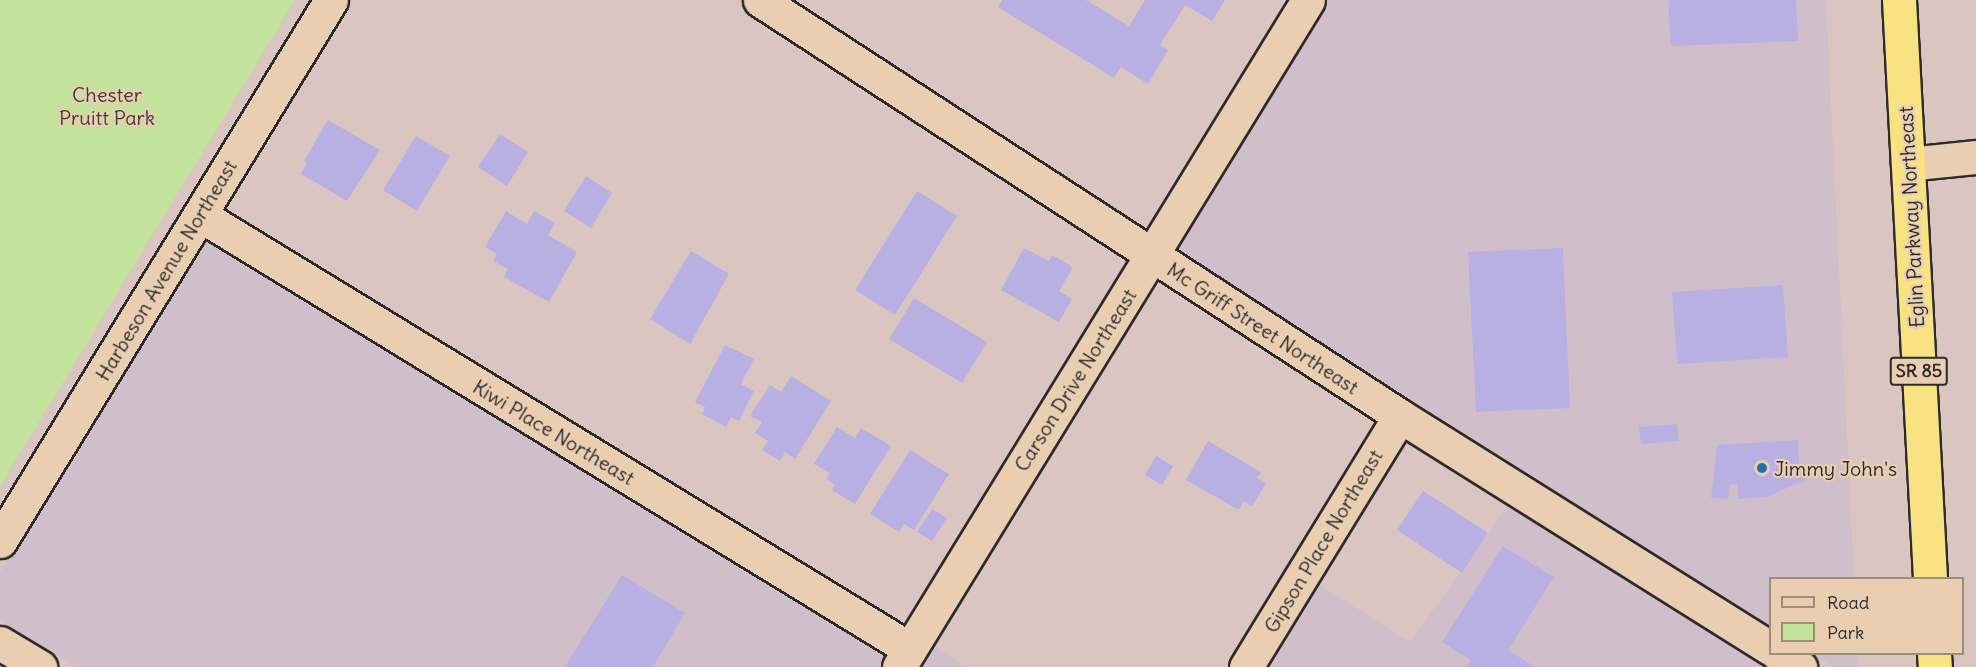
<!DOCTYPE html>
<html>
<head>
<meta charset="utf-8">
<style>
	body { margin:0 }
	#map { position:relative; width:1976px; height:667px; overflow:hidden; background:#dbc5c0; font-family:Delius,sans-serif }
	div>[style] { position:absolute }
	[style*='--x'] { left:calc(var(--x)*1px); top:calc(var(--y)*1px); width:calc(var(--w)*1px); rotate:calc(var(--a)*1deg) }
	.built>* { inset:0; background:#d0bfca }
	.green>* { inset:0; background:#c3e29b }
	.building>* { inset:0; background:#b8b0e2 }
	.roads { filter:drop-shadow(2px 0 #2b2b2b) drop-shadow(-2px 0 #2b2b2b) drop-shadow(0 2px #2b2b2b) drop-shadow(0 -2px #2b2b2b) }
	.minor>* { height:33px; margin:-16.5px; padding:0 16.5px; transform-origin:16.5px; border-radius:16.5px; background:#eaceb1 }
	.highway>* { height:33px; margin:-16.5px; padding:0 16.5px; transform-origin:16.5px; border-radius:16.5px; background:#f8e281 }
	.dots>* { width:16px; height:16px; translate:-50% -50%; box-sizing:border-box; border:3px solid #eaceb1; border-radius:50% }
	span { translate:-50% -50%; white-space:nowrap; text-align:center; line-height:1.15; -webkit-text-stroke:4.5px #eaceb1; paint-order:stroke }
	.shield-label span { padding:2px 4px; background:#eaceb1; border:2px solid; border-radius:4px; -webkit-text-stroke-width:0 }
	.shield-label { font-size:18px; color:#2b2b2b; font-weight:700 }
	.park-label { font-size:20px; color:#3a3d36 }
	.street-label { font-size:20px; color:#2b2b2b }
	.poi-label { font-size:20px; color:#2b2b2b }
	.left { translate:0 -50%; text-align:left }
	.legend { position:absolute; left:1769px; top:577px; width:195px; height:78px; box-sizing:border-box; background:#eaceb1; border:2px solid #9e8d7b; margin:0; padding:8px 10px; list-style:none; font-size:18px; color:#2b2b2b }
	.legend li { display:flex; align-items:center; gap:12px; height:30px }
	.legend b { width:30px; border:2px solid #9e8d7b }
</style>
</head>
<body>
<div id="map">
	<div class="built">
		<div style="clip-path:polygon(1327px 0,1826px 0,1854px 578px,1770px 578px,1770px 626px,1174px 249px)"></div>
		<div style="clip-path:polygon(204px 240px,886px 656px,879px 667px,75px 667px,0 620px,0 572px)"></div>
		<div style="clip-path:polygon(1508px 506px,1763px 667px,1265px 667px,1317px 583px,1410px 642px)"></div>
		<div style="clip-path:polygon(931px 645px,968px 667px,918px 667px)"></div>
		<div style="clip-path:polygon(1813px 654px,1857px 654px,1858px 667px,1834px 667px)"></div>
	</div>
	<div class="green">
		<div style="clip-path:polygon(0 0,295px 0,0 486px)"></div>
	</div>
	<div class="building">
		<div style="clip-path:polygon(1002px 0,1086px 0,1129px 26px,1145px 0,1225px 0,1212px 21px,1185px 5px,1160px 45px,1168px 50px,1148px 84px,1121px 67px,1114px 78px,998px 7px)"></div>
		<div style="clip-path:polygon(1668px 0,1796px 0,1798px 41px,1671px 46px)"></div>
		<div style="clip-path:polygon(328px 120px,380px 150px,347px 201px,301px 174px,307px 163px,304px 161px)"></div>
		<div style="clip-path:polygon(500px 134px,528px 152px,507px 186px,478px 167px)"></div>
		<div style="clip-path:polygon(416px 136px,450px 156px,417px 211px,383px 190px)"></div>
		<div style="clip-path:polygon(586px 176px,612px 193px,591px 228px,564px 211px)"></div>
		<div style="clip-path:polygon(917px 191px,957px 216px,895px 315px,855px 290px)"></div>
		<div style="clip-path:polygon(506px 211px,527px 224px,534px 211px,555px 223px,548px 235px,577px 252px,549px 302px,504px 277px,508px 269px,493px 261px,497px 254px,485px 247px)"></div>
		<div style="clip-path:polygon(1024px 248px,1049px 261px,1052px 255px,1073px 267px,1059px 291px,1072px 299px,1059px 322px,1001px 290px)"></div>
		<div style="clip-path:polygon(1563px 248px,1570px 408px,1476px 412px,1468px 252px)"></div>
		<div style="clip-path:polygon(691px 251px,729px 274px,690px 344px,650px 319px)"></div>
		<div style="clip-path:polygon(1783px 285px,1788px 357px,1677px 364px,1672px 292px)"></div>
		<div style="clip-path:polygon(914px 298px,987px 342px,962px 383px,889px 339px)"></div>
		<div style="clip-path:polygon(725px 345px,754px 359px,741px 384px,754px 391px,739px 421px,731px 417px,726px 427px,702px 414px,705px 407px,695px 402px)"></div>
		<div style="clip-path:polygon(791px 376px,831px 401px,795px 459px,785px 452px,780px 461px,762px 450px,768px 441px,755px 433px,762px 422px,750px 416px,770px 385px,781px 392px)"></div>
		<div style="clip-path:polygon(1677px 424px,1679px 441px,1641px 444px,1639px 427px)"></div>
		<div style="clip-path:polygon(837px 427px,855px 438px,861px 428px,891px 446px,855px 504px,832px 490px,835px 485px,826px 479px,830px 473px,814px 464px)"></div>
		<div style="clip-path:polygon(1798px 440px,1799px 464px,1806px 479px,1767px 497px,1738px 499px,1737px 484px,1729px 485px,1728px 499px,1711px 498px,1717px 445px)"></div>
		<div style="clip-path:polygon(1208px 441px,1261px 472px,1257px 478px,1266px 483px,1252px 506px,1243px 501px,1239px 510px,1186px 480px)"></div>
		<div style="clip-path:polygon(910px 450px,949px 474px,914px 530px,904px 524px,899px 532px,870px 514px)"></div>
		<div style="clip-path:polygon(1156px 456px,1173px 466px,1162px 485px,1145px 475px)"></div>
		<div style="clip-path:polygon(1423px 491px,1488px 533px,1462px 573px,1397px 530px)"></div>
		<div style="clip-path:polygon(932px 509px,947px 518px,932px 541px,917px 532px)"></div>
		<div style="clip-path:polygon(1503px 546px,1554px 577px,1508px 650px,1535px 667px,1467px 667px,1471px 660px,1442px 642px)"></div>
		<div style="clip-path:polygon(622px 575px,685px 613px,653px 667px,565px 667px)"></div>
	</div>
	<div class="roads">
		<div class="minor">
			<div style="--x:760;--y:0;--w:763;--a:33.02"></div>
			<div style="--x:1400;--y:416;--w:437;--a:32.1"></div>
			<div style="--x:1908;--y:164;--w:68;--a:-5.9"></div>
			<div style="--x:200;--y:215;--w:832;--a:31.44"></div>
			<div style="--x:0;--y:541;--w:634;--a:-58.54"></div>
			<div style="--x:0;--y:643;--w:47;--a:31"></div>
			<div style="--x:1778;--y:654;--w:26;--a:31"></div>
			<div style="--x:899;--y:667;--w:782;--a:-58.48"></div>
			<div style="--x:1246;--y:667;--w:294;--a:-58.5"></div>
		</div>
		<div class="highway">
			<div style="--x:1899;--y:0;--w:579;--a:86.93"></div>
			<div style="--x:1934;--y:654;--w:13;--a:86"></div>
		</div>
	</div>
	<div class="dots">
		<div style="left:1762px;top:468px;background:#1f6fb2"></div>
	</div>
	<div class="shield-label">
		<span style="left:1919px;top:371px">SR 85</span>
	</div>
	<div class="park-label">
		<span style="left:107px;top:106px">Chester<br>Pruitt Park</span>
	</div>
	<div class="street-label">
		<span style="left:1911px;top:217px;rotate:-93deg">Eglin Parkway Northeast</span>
		<span style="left:166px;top:270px;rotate:-59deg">Harbeson Avenue Northeast</span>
		<span style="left:1263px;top:328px;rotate:33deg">Mc Griff Street Northeast</span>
		<span style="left:1075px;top:380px;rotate:-58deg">Carson Drive Northeast</span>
		<span style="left:554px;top:432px;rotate:31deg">Kiwi Place Northeast</span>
		<span style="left:1323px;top:541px;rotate:-59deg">Gipson Place Northeast</span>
	</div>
	<div class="poi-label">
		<span class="left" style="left:1774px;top:468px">Jimmy John's</span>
	</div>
	<ul class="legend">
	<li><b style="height:8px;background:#eaceb1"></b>Road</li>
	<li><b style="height:16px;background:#c3e29b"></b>Park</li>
	</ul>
</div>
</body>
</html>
